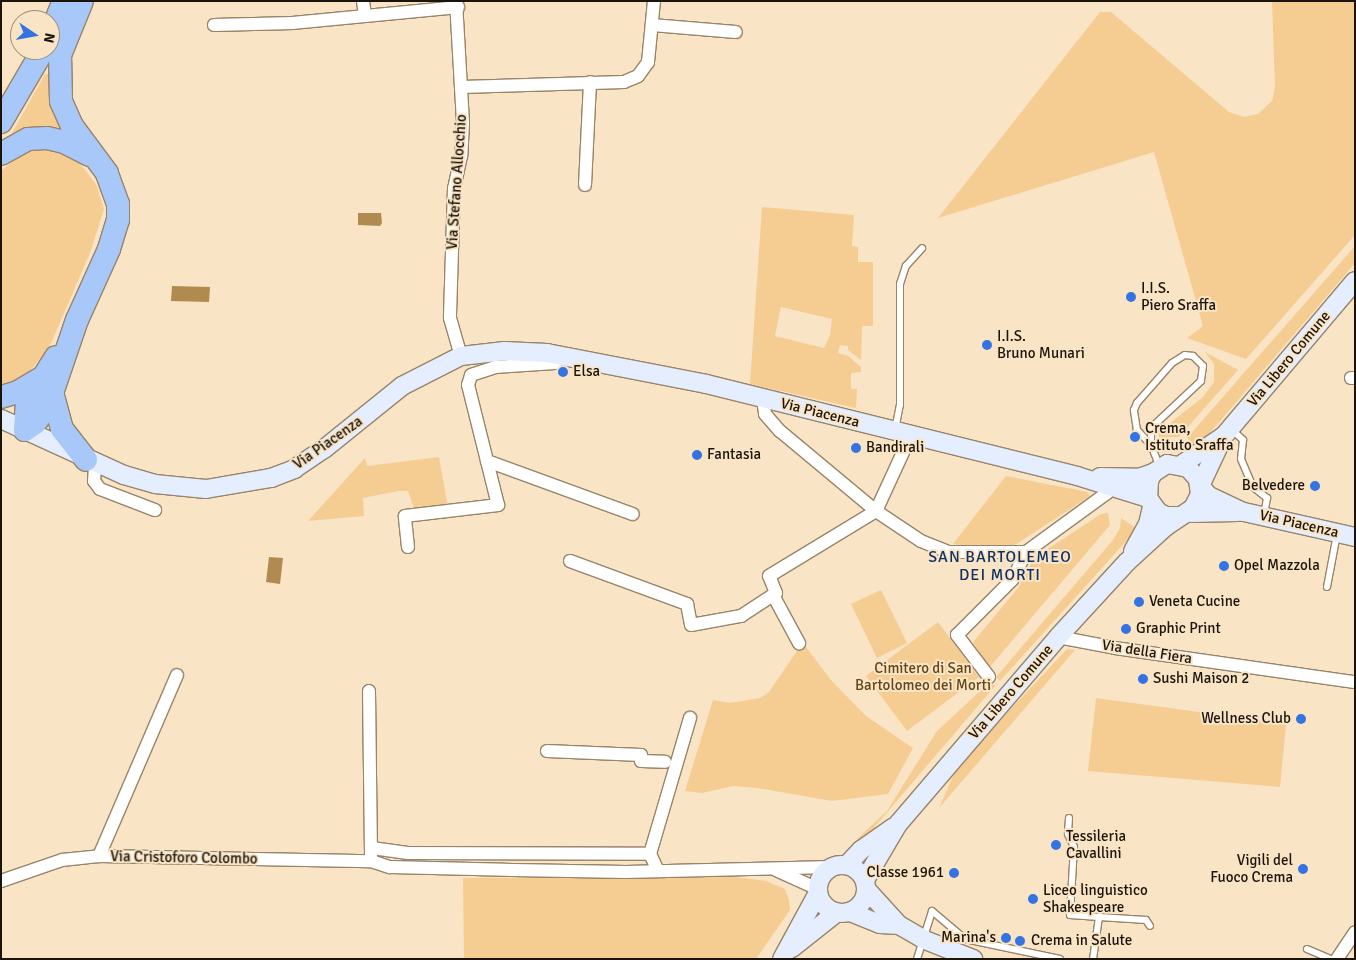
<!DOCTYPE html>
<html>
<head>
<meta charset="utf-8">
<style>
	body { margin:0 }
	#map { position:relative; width:1356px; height:960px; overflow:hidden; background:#f9e4c6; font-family:Signika,sans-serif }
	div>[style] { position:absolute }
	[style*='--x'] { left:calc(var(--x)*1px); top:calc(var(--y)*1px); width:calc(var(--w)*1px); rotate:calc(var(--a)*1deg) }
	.green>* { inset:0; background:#f5cd93 }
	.water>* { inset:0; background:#b18a4f }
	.roads { filter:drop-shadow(1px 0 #978469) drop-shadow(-1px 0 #978469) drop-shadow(0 1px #978469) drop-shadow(0 -1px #978469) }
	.lane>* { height:6px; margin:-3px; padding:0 3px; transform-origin:3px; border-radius:3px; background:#fff }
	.street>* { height:12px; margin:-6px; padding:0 6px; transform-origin:6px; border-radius:6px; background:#fff }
	.secondary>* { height:18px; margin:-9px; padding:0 9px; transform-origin:9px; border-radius:9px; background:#e5eefe }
	.secondary>.ring { margin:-9px; padding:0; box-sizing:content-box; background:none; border:18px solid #e5eefe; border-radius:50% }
	.highway>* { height:22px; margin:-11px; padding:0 11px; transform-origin:11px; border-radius:11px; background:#a9c8fa }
	.dots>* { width:14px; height:14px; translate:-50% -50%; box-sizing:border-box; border:2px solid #f9e4c6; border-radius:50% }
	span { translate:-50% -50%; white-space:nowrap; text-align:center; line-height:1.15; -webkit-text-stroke:4px #f9e4c6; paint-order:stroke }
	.street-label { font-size:15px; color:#1b140a }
	.poi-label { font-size:15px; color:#1b140a }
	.left { translate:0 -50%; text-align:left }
	.right { translate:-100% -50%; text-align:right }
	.park-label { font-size:15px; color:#624617 }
	.neighbourhood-label { font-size:16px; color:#113064; letter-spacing:1px }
	.frame { position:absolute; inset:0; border:2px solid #1b140a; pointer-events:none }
	.north { position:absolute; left:10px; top:10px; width:50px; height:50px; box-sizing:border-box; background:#f9e4c6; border:1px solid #a0917b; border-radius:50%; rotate:102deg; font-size:14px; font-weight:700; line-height:20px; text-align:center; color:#1b140a }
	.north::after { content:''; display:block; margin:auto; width:18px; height:22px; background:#3474e2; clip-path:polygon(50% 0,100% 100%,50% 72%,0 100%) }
</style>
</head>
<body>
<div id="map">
	<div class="green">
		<div style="clip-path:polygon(1272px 1px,1355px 1px,1355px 235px,1246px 359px,1187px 338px,1203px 326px,1154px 152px,938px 218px,1100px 12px,1111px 12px,1229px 112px,1244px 117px,1258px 114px,1272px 101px,1275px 87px)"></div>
		<div style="clip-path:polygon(45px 74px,48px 74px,62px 128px,11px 135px)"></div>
		<div style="clip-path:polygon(26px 150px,55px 151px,79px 162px,96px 184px,104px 209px,90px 253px,49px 348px,24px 378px,1px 386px,1px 171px)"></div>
		<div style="clip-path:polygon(evenodd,762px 207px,854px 215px,852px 246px,858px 247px,858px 262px,873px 262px,873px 326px,862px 326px,861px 360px,848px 350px,848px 346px,840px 345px,838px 353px,848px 356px,861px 367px,861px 372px,851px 373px,851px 389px,857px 389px,856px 408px,750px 384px,762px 207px,781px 307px,832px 319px,830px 335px,824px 348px,775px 336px,781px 307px)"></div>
		<div style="clip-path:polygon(1355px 246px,1355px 263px,1197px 448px,1187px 438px)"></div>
		<div style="clip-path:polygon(1205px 352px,1238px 370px,1179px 437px,1159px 437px,1159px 432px,1203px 397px,1214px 382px,1214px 364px)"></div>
		<div style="clip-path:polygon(439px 457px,448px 508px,415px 511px,408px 491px,398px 491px,363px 498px,364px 516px,308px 521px,365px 458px,367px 466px)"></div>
		<div style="clip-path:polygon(1006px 476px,1088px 492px,1090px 496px,1015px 545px,971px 547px,953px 544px)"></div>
		<div style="clip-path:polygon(1108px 513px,1110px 525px,989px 668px,973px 642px,1018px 588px,1034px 558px,1101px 514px)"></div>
		<div style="clip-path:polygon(1121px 518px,1137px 529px,1000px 681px,996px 677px,1113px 540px,1120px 528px)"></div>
		<div style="clip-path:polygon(881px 590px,907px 643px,877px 658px,851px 604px)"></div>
		<div style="clip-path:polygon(938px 622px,979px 677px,907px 731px,866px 676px)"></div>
		<div style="clip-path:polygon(806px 647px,830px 679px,866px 716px,913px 748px,888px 794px,832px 801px,757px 788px,733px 786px,702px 793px,685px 791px,713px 700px,730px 703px,760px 698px,769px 692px,797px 651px)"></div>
		<div style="clip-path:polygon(1067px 649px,1075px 650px,939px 808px,953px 776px,993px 728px)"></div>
		<div style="clip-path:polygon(990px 682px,995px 686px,860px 844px,857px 839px,887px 811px,937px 731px)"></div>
		<div style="clip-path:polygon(1096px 698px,1286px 724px,1280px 787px,1088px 771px)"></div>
		<div style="clip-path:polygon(734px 877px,766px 881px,785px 889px,789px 900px,790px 910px,756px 959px,464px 959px,463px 878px)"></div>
	</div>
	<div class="water">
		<div style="clip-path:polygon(358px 213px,381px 213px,382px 223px,380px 226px,358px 225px)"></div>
		<div style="clip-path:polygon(172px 286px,210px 287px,209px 302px,171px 301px)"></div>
		<div style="clip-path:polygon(269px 557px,283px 558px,280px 584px,266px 582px)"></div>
	</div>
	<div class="roads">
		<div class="lane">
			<div style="--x:895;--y:430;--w:25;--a:-79"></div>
			<div style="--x:900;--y:405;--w:121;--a:-90"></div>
			<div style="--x:900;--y:284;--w:19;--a:-72"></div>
			<div style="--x:906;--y:266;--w:24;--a:-48"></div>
			<div style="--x:1232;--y:430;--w:15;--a:42"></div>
			<div style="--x:1243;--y:440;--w:19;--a:96"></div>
			<div style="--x:1241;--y:459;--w:30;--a:67"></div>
			<div style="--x:1253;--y:487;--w:18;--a:38"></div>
			<div style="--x:1267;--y:498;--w:17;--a:100"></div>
			<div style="--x:1151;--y:445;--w:21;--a:-133"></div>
			<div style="--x:1137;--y:430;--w:20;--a:-99"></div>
			<div style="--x:1134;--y:410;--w:8;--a:-67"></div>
			<div style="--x:1137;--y:403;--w:53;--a:-48.8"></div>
			<div style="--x:1172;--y:363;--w:15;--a:-32"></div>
			<div style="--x:1185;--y:355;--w:8;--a:7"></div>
			<div style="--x:1193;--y:356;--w:14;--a:45"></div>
			<div style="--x:1203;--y:366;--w:15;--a:98"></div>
			<div style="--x:1201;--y:381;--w:69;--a:136.8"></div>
			<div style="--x:1151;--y:428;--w:17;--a:90"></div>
			<div style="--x:1151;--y:445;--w:24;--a:68"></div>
			<div style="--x:1327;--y:587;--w:54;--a:-79.3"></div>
			<div style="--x:1069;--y:818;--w:16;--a:94"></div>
			<div style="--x:1068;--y:834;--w:14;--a:65"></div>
			<div style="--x:1074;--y:847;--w:68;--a:93.4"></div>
			<div style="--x:1070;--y:915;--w:29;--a:4"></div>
			<div style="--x:1099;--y:917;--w:42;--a:98.1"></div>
			<div style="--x:1099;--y:917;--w:47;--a:3.7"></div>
			<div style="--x:1146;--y:920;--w:7;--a:56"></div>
			<div style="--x:1307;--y:949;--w:25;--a:23"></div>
			<div style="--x:917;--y:959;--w:50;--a:-72.6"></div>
			<div style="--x:932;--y:911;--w:43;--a:40.3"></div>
			<div style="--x:965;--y:939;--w:97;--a:11.9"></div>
		</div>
		<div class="street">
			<div style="--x:363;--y:1;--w:15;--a:82"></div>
			<div style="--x:456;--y:1;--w:122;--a:86.7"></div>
			<div style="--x:463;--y:123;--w:33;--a:93"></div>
			<div style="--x:461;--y:156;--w:33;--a:102"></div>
			<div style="--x:454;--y:188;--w:130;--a:91.8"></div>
			<div style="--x:450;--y:318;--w:40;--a:74"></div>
			<div style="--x:214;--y:25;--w:79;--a:-1.5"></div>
			<div style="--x:293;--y:23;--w:166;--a:-5.5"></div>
			<div style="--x:652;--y:25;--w:84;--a:4.8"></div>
			<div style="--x:462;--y:87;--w:162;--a:-1.8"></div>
			<div style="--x:624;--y:82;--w:15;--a:-23"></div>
			<div style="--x:638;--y:76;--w:17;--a:-54"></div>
			<div style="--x:648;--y:62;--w:61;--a:-84.4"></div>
			<div style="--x:585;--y:185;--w:103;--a:-87.2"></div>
			<div style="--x:1351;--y:378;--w:4;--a:0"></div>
			<div style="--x:763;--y:399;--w:15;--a:82"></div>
			<div style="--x:765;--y:414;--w:23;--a:49"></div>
			<div style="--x:780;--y:431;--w:125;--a:39.8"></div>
			<div style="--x:876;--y:511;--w:54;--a:33.7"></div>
			<div style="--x:921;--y:541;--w:29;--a:22"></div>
			<div style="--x:948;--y:552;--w:78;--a:0"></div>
			<div style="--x:487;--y:461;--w:155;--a:20"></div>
			<div style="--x:95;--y:464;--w:17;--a:93"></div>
			<div style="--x:94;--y:481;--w:10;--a:53"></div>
			<div style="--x:100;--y:489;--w:59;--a:20.9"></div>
			<div style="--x:408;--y:547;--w:31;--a:-96"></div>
			<div style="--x:405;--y:516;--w:94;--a:-6.7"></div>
			<div style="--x:498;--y:505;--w:124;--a:-104"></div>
			<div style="--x:468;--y:385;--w:10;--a:-73"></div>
			<div style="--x:471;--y:375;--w:25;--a:-18"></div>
			<div style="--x:495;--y:367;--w:60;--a:-3.8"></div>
			<div style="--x:555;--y:363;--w:11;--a:-52"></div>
			<div style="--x:570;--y:561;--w:125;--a:20.2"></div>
			<div style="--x:687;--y:604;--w:21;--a:79"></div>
			<div style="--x:691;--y:625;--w:51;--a:-10.2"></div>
			<div style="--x:741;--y:616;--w:42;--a:-33.3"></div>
			<div style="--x:776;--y:593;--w:18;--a:-112"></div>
			<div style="--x:769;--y:576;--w:125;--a:-31.3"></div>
			<div style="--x:876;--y:511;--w:84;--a:-65.3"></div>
			<div style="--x:773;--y:595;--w:55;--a:61.6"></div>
			<div style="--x:1058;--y:637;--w:58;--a:10.9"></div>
			<div style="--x:1115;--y:648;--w:242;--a:8.1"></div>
			<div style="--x:989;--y:677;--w:53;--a:-127.3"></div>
			<div style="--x:957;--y:635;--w:78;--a:-45"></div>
			<div style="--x:1012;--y:580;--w:31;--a:-63"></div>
			<div style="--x:1026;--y:552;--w:100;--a:-36.1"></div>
			<div style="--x:1107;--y:493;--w:8;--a:-67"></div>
			<div style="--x:369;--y:691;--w:165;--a:89.3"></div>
			<div style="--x:547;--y:751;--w:94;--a:2.4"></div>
			<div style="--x:641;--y:755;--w:6;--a:90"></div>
			<div style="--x:641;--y:761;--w:24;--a:2"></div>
			<div style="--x:372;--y:848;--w:36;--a:8"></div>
			<div style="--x:408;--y:853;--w:242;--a:0.2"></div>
			<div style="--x:99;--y:856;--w:197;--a:-66.7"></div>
			<div style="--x:776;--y:870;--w:46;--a:24.3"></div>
			<div style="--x:658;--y:871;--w:19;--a:-115"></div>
			<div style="--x:650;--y:854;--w:142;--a:-73.6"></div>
			<div style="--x:1;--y:881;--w:65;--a:-19"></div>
			<div style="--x:62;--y:860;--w:37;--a:-6"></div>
			<div style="--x:99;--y:856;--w:272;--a:1.1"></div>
			<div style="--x:371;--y:861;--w:20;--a:18"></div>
			<div style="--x:390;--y:867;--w:123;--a:1.4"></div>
			<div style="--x:513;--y:870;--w:113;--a:1"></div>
			<div style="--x:626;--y:872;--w:206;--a:-1.4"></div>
			<div style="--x:1337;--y:959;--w:32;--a:-56"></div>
		</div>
		<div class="secondary">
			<div style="--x:1;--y:419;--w:135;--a:24.5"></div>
			<div style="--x:124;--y:475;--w:32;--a:16"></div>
			<div style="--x:155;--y:484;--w:51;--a:5.6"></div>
			<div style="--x:206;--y:489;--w:66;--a:-9.6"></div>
			<div style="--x:271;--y:478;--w:25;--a:-21"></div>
			<div style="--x:294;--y:469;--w:36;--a:-34"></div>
			<div style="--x:324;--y:449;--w:100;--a:-38.9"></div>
			<div style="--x:402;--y:386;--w:66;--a:-27"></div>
			<div style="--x:461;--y:356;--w:44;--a:-6.5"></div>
			<div style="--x:505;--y:351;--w:42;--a:2.7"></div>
			<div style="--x:547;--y:353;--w:162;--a:11"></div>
			<div style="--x:706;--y:384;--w:382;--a:13.9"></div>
			<div style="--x:1077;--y:476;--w:74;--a:17.2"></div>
			<div style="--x:1181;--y:465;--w:50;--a:-34.3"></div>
			<div style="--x:1100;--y:477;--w:39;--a:1"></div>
			<div style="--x:1139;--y:478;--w:15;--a:-20"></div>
			<div style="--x:1200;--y:486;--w:54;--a:-64.9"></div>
			<div style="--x:1223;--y:437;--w:204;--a:-49.8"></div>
			<div style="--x:1200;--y:486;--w:13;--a:48"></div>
			<div style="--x:1209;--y:496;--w:38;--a:25"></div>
			<div style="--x:1244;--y:512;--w:114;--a:12.7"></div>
			<div style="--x:1188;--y:513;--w:50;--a:-1.1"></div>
			<div style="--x:1133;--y:551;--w:31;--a:-61"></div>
			<div style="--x:1148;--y:524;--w:18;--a:-77"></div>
			<div class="ring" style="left:818px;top:865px;width:30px;height:30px"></div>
			<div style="--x:847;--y:865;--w:21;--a:-47"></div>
			<div style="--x:861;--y:850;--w:39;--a:-35"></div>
			<div style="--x:865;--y:880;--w:65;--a:-59.5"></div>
			<div style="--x:898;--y:824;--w:246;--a:-49.4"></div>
			<div style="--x:1058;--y:637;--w:102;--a:-47.4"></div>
			<div style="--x:1127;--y:562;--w:52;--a:-42.6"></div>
			<div style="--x:1165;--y:527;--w:34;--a:-34"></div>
			<div style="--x:1193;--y:508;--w:16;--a:-63"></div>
			<div style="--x:1200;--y:494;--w:15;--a:-98"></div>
			<div style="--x:1198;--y:479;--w:15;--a:-132"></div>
			<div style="--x:1188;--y:468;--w:21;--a:-169"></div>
			<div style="--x:1167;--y:464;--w:17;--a:147"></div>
			<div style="--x:1153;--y:473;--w:9;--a:117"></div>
			<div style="--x:1149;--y:481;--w:17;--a:93"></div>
			<div style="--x:1148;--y:498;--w:17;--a:54"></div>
			<div style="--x:1158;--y:512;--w:9;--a:27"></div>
			<div style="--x:1166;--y:516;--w:15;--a:0"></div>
			<div style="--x:867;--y:890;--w:47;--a:47.6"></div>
			<div style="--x:899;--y:925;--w:30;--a:30"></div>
			<div style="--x:925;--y:940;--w:52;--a:21.6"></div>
			<div style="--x:850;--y:912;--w:32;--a:22"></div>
			<div style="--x:880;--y:924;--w:19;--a:3"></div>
			<div style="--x:792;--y:948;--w:56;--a:-38.5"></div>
			<div style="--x:782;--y:959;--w:75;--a:-61.4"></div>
		</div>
		<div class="highway">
			<div style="--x:50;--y:35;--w:37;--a:-68"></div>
			<div style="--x:1;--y:122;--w:83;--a:-59.7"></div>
			<div style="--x:1;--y:154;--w:31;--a:-29"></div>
			<div style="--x:28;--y:139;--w:19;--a:-3"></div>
			<div style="--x:47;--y:138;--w:17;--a:13"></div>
			<div style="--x:64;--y:142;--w:28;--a:27"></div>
			<div style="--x:52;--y:392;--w:38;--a:75"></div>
			<div style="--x:62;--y:429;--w:39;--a:52"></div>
			<div style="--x:1;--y:397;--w:18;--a:-16"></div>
			<div style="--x:18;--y:392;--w:26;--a:-31"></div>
			<div style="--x:25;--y:430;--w:12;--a:-35"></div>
			<div style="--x:35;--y:423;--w:22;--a:-54"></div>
			<div style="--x:48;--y:405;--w:90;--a:-71.2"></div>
			<div style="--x:77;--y:320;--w:78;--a:-65.7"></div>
			<div style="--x:109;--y:249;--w:30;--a:-73"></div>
			<div style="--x:118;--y:220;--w:16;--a:-90"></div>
			<div style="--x:118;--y:204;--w:33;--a:-110"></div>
			<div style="--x:107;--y:173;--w:59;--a:-126.7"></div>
			<div style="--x:72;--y:126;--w:27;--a:-114"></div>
			<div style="--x:61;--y:101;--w:46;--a:-91.2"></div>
			<div style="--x:60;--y:55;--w:58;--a:-67.8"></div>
			<div style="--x:25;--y:430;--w:27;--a:-86"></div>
			<div style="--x:27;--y:403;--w:54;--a:-57.8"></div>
		</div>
	</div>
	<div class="dots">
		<div style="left:1131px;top:297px;background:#3474e2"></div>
		<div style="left:987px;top:345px;background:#3474e2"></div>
		<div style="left:563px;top:372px;background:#3474e2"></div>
		<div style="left:1135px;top:437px;background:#3474e2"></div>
		<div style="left:856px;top:448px;background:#3474e2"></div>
		<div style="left:697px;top:455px;background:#3474e2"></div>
		<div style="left:1315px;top:486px;background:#3474e2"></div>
		<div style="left:1224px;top:566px;background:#3474e2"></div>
		<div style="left:1139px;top:602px;background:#3474e2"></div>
		<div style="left:1126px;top:629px;background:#3474e2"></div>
		<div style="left:1143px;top:679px;background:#3474e2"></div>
		<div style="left:1301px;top:719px;background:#3474e2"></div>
		<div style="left:1056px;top:845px;background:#3474e2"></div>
		<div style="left:1303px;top:869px;background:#3474e2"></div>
		<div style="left:954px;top:873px;background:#3474e2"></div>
		<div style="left:1033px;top:899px;background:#3474e2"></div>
		<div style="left:1006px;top:938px;background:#3474e2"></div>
		<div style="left:1020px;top:941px;background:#3474e2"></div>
	</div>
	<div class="street-label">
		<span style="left:457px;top:182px;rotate:-86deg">Via Stefano Allocchio</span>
		<span style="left:1289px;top:359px;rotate:-50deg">Via Libero Comune</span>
		<span style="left:820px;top:413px;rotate:14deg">Via Piacenza</span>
		<span style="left:328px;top:443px;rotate:-35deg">Via Piacenza</span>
		<span style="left:1299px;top:524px;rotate:13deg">Via Piacenza</span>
		<span style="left:1147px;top:652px;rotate:9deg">Via della Fiera</span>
		<span style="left:1011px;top:692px;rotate:-49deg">Via Libero Comune</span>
		<span style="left:184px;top:858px;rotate:1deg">Via Cristoforo Colombo</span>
	</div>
	<div class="poi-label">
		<span class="left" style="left:1141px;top:297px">I.I.S.<br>Piero Sraffa</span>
		<span class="left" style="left:997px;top:345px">I.I.S.<br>Bruno Munari</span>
		<span class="left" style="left:573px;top:372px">Elsa</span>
		<span class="left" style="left:1145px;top:437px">Crema,<br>Istituto Sraffa</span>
		<span class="left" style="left:866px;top:448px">Bandirali</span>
		<span class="left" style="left:707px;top:455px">Fantasia</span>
		<span class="right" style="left:1305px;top:486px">Belvedere</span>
		<span class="left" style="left:1234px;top:566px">Opel Mazzola</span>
		<span class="left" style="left:1149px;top:602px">Veneta Cucine</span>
		<span class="left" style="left:1136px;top:629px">Graphic Print</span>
		<span class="left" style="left:1153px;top:679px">Sushi Maison 2</span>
		<span class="right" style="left:1291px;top:719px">Wellness Club</span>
		<span class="left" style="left:1066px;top:845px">Tessileria<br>Cavallini</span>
		<span class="right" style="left:1293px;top:869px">Vigili del<br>Fuoco Crema</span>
		<span class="right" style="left:944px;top:873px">Classe 1961</span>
		<span class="left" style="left:1043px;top:899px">Liceo linguistico<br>Shakespeare</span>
		<span class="right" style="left:996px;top:938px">Marina's</span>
		<span class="left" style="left:1031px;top:941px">Crema in Salute</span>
	</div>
	<div class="park-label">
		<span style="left:923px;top:677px">Cimitero di San<br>Bartolomeo dei Morti</span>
	</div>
	<div class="neighbourhood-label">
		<span style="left:1000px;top:566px">SAN BARTOLEMEO<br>DEI MORTI</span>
	</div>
	<div class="frame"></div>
	<div class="north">N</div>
</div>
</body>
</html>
